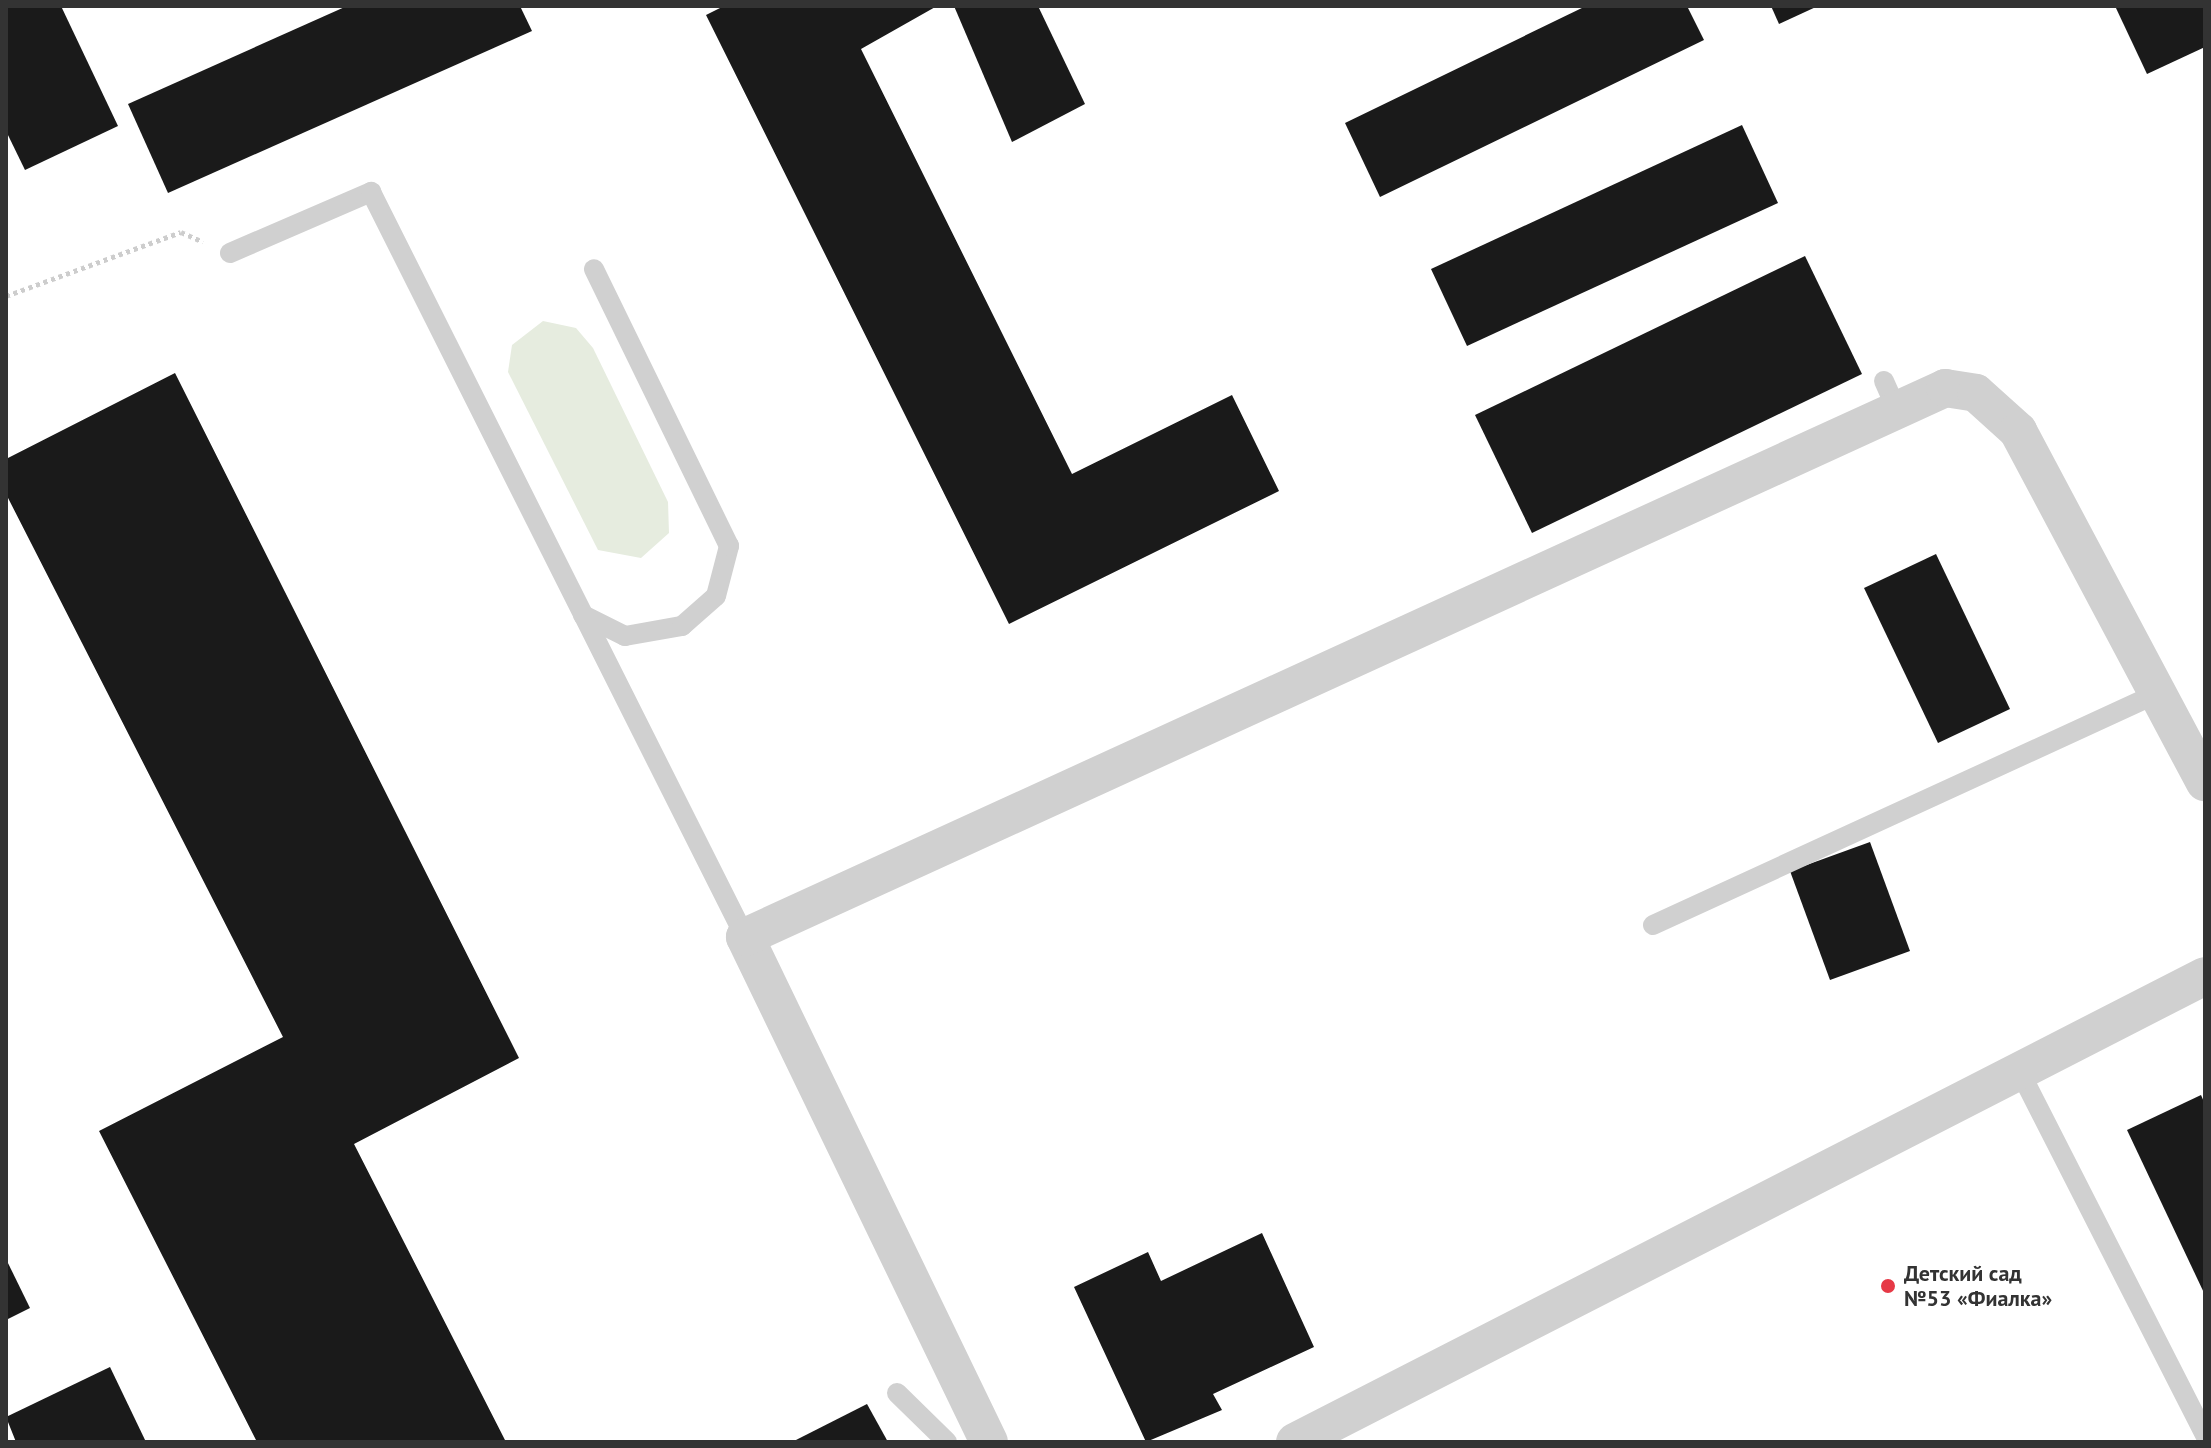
<!DOCTYPE html>
<html>
<head>
<meta charset="utf-8">
<style>
	body { margin:0 }
	#map { position:relative; width:2211px; height:1448px; overflow:hidden; background:#fff; font-family:"PT Sans",sans-serif }
	div>[style] { position:absolute }
	[style*='--x'] { left:calc(var(--x)*1px); top:calc(var(--y)*1px); width:calc(var(--w)*1px); rotate:calc(var(--a)*1deg) }
	.green>* { inset:0; background:#e6ecdf }
	.building>* { inset:0; background:#1a1a1a }
	.path>* { height:5px; margin-top:-2.5px; transform-origin:0; background:repeating-linear-gradient(90deg,#cdcdcd 0 4px,transparent 0 8px) }
	.service>* { height:20px; margin:-10px; padding:0 10px; transform-origin:10px; border-radius:10px; background:#d0d0d0 }
	.minor>* { height:38px; margin:-19px; padding:0 19px; transform-origin:19px; border-radius:19px; background:#d0d0d0 }
	.dots>* { width:22px; height:22px; translate:-50% -50%; box-sizing:border-box; border:4px solid #fff; border-radius:50% }
	span { translate:-50% -50%; white-space:nowrap; text-align:center; line-height:1.15; -webkit-text-stroke:8px #fff; paint-order:stroke }
	.poi-label { font-size:22px; color:#333; font-weight:700 }
	.left { translate:0 -50%; text-align:left }
	.frame { position:absolute; inset:0; border:8px solid #333; pointer-events:none }
</style>
</head>
<body>
<div id="map">
	<div class="green">
		<div style="clip-path:polygon(543px 321px,576px 328px,593px 348px,668px 502px,669px 533px,641px 558px,598px 550px,508px 372px,512px 345px)"></div>
	</div>
	<div class="building">
		<div style="clip-path:polygon(6px 6px,61px 6px,118px 126px,25px 170px,6px 131px)"></div>
		<div style="clip-path:polygon(347px 6px,520px 6px,532px 31px,168px 193px,128px 104px)"></div>
		<div style="clip-path:polygon(724px 6px,937px 6px,861px 49px,1072px 474px,1232px 395px,1279px 491px,1009px 624px,706px 15px)"></div>
		<div style="clip-path:polygon(954px 6px,1038px 6px,1085px 104px,1012px 142px)"></div>
		<div style="clip-path:polygon(1586px 6px,1687px 6px,1704px 40px,1380px 197px,1345px 123px)"></div>
		<div style="clip-path:polygon(1771px 6px,1818px 6px,1779px 24px)"></div>
		<div style="clip-path:polygon(2115px 6px,2205px 6px,2205px 47px,2147px 74px)"></div>
		<div style="clip-path:polygon(1742px 125px,1778px 203px,1467px 346px,1431px 269px)"></div>
		<div style="clip-path:polygon(1805px 256px,1862px 374px,1532px 533px,1475px 415px)"></div>
		<div style="clip-path:polygon(175px 373px,519px 1058px,354px 1144px,506px 1442px,257px 1442px,99px 1131px,283px 1037px,6px 494px,6px 459px)"></div>
		<div style="clip-path:polygon(1936px 554px,2010px 709px,1938px 743px,1864px 588px)"></div>
		<div style="clip-path:polygon(1870px 842px,1910px 951px,1830px 980px,1790px 871px)"></div>
		<div style="clip-path:polygon(2201px 1095px,2205px 1104px,2205px 1295px,2127px 1130px)"></div>
		<div style="clip-path:polygon(1262px 1233px,1314px 1347px,1213px 1394px,1222px 1410px,1146px 1442px,1074px 1287px,1148px 1252px,1161px 1281px)"></div>
		<div style="clip-path:polygon(6px 1259px,30px 1308px,6px 1320px)"></div>
		<div style="clip-path:polygon(110px 1367px,146px 1442px,16px 1442px,6px 1417px)"></div>
		<div style="clip-path:polygon(867px 1404px,888px 1442px,792px 1442px)"></div>
	</div>
	<div class="path">
		<div style="--x:6;--y:296;--w:186;--a:-20.1"></div>
		<div style="--x:181;--y:232;--w:24;--a:24"></div>
	</div>
	<div class="service">
		<div style="--x:230;--y:253;--w:154;--a:-23.4"></div>
		<div style="--x:371;--y:192;--w:834;--a:63.34"></div>
		<div style="--x:1884;--y:381;--w:32;--a:66"></div>
		<div style="--x:583;--y:615;--w:47;--a:26.6"></div>
		<div style="--x:625;--y:636;--w:58;--a:-10"></div>
		<div style="--x:682;--y:626;--w:45;--a:-41.4"></div>
		<div style="--x:716;--y:596;--w:52;--a:-75.4"></div>
		<div style="--x:729;--y:546;--w:308;--a:-116"></div>
		<div style="--x:1653;--y:925;--w:556;--a:-24.67"></div>
		<div style="--x:2019;--y:1070;--w:410;--a:63"></div>
		<div style="--x:897;--y:1393;--w:70;--a:44.4"></div>
	</div>
	<div class="minor">
		<div style="--x:989;--y:1442;--w:561;--a:-115.79"></div>
		<div style="--x:745;--y:937;--w:1320;--a:-24.58"></div>
		<div style="--x:1945;--y:388;--w:31;--a:9"></div>
		<div style="--x:1976;--y:393;--w:57;--a:42.1"></div>
		<div style="--x:2018;--y:431;--w:398;--a:62"></div>
		<div style="--x:1295;--y:1442;--w:1022;--a:-27.12"></div>
	</div>
	<div class="dots">
		<div style="left:1888px;top:1286px;background:#e63946"></div>
	</div>
	<div class="poi-label">
		<span class="left" style="left:1904px;top:1286px">Детский сад<br>№53 «Фиалка»</span>
	</div>
	<div class="frame"></div>
</div>
</body>
</html>
